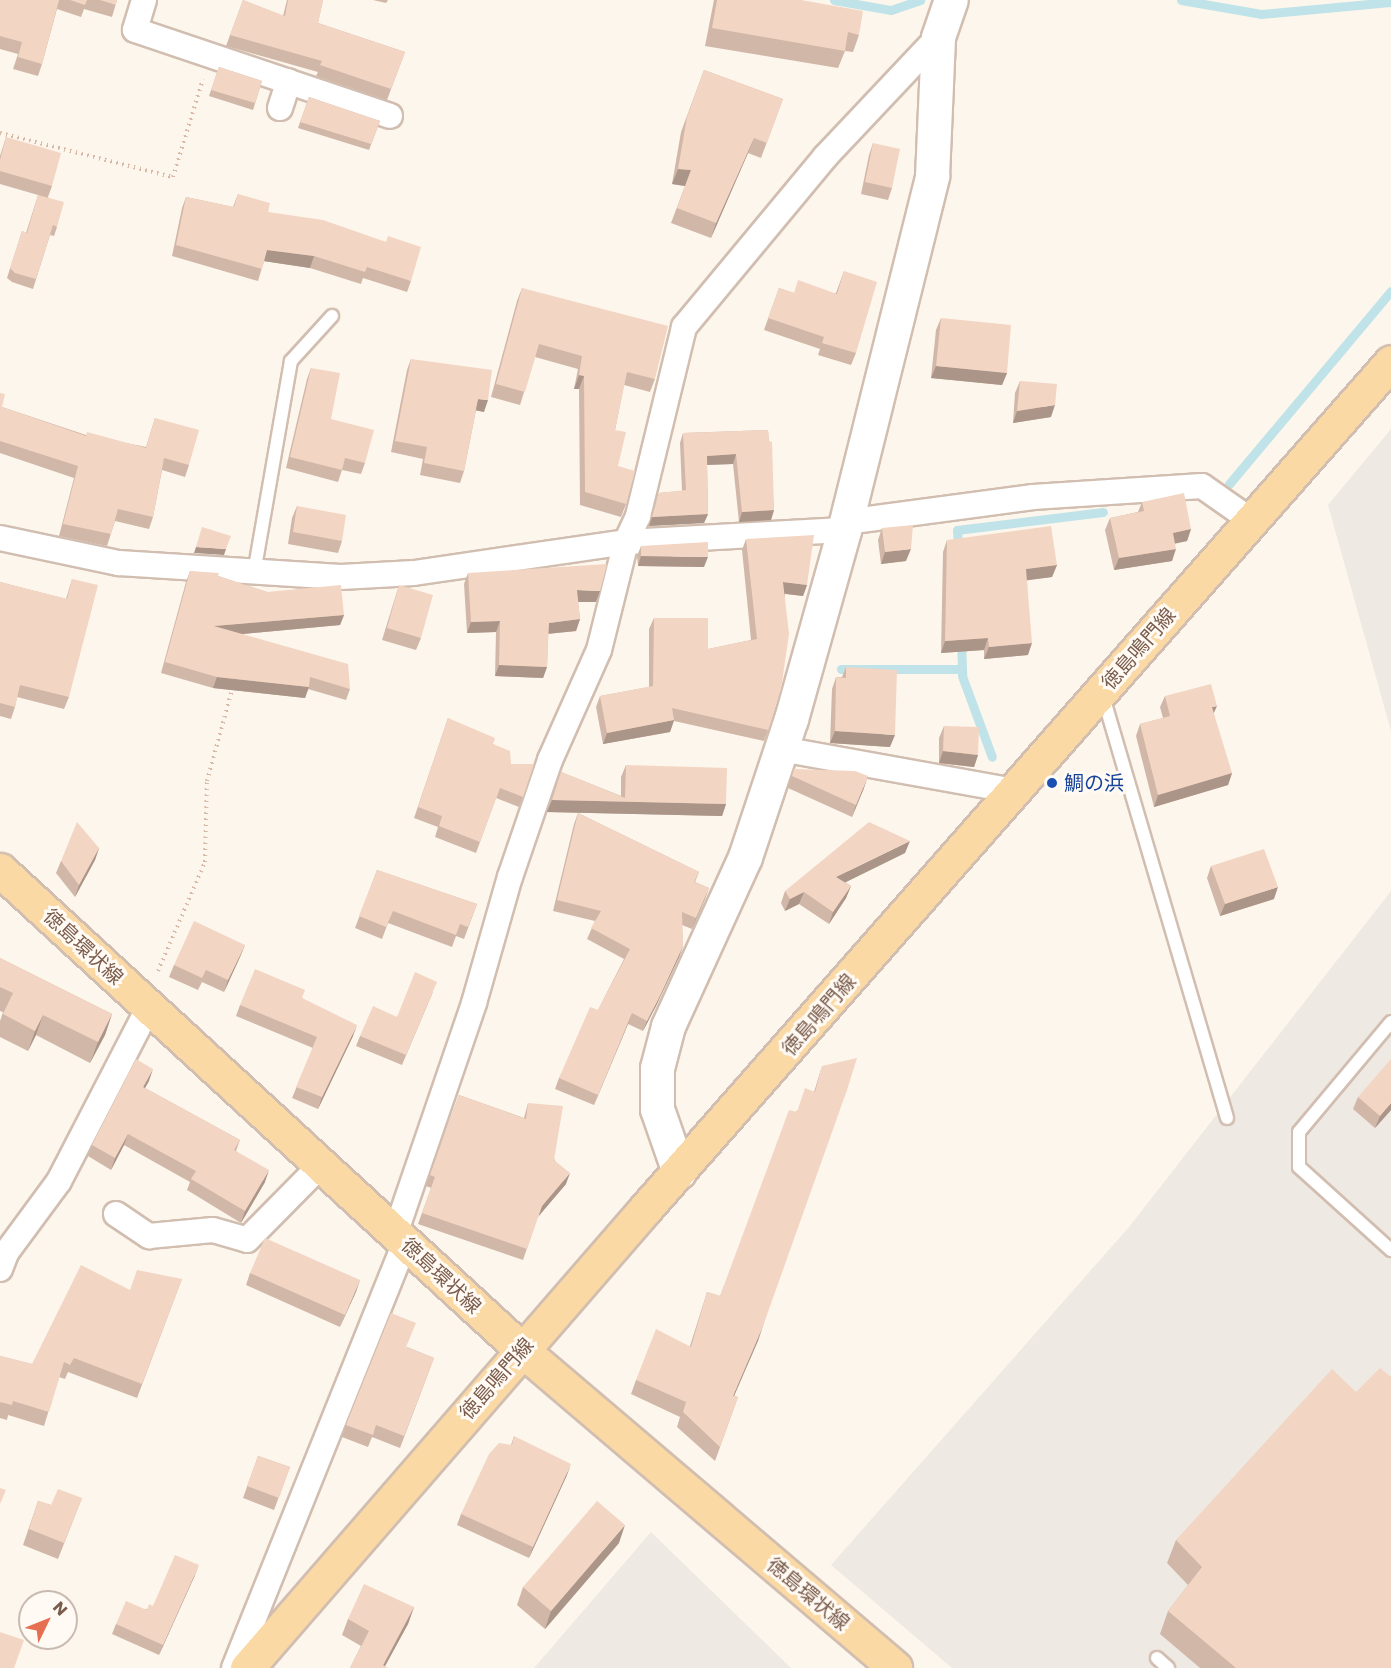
<!DOCTYPE html>
<html>
<head>
<meta charset="utf-8">
<style>
	body { margin:0 }
	#map { position:relative; width:1391px; height:1668px; overflow:hidden; background:#fdf6ec; font-family:Poppins,"Noto Sans JP",sans-serif }
	div>[style] { position:absolute }
	[style*='--x'] { left:calc(var(--x)*1px); top:calc(var(--y)*1px); width:calc(var(--w)*1px); rotate:calc(var(--a)*1deg) }
	.industrial>* { inset:0; background:#efe9e4 }
	.stream>* { height:9px; margin:-4.5px; padding:0 4.5px; transform-origin:4.5px; border-radius:4.5px; background:#bfe3e8 }
	.path>* { height:4px; margin-top:-2px; transform-origin:0; background:repeating-linear-gradient(90deg,#d9b8a5 0 1.5px,transparent 0 6px) }
	.roads { filter:drop-shadow(2px 0 #d1beb0) drop-shadow(-2px 0 #d1beb0) drop-shadow(0 2px #d1beb0) drop-shadow(0 -2px #d1beb0) }
	.lane>* { height:12px; margin:-6px; padding:0 6px; transform-origin:6px; border-radius:6px; background:#fff }
	.street>* { height:24px; margin:-12px; padding:0 12px; transform-origin:12px; border-radius:12px; background:#fff }
	.secondary>* { height:33px; margin:-16.5px; padding:0 16.5px; transform-origin:16.5px; border-radius:16.5px; background:#fff }
	.primary>* { height:33px; margin:-16.5px; padding:0 16.5px; transform-origin:16.5px; border-radius:16.5px; background:#fbd9a5 }
	.wall>* { inset:0; background:#d1b7a8 }
	.shaded-wall>* { inset:0; background:#aa9588 }
	.building>* { inset:0; background:#f3d5c3 }
	.dots>* { width:16px; height:16px; translate:-50% -50%; box-sizing:border-box; border:3px solid #fffaf3; border-radius:50% }
	span { translate:-50% -50%; white-space:nowrap; text-align:center; line-height:1.15; -webkit-text-stroke:6px #fffaf3; paint-order:stroke }
	.street-label { font-size:20px; color:#7a5c4d }
	.transit-label { font-size:20px; color:#164399 }
	.left { translate:0 -50%; text-align:left }
	.north { position:absolute; left:18px; top:1590px; width:60px; height:60px; box-sizing:border-box; background:#fffaf3; border:2px solid #cabbb1; border-radius:50%; rotate:47deg; font-size:16px; font-weight:700; line-height:24px; text-align:center; color:#7a5c4d }
	.north::after { content:''; display:block; margin:auto; width:21px; height:27px; background:#e76f51; clip-path:polygon(50% 0,100% 100%,50% 72%,0 100%) }
</style>
</head>
<body>
<div id="map">
	<div class="industrial">
		<div style="clip-path:polygon(1391px 429px,1391px 731px,1328px 505px)"></div>
		<div style="clip-path:polygon(1391px 891px,1391px 1668px,952px 1668px,831px 1565px,1129px 1227px)"></div>
		<div style="clip-path:polygon(651px 1532px,791px 1668px,534px 1668px)"></div>
	</div>
	<div class="stream">
		<div style="--x:834;--y:0;--w:58;--a:10"></div>
		<div style="--x:891;--y:10;--w:31;--a:-19"></div>
		<div style="--x:1181;--y:0;--w:81;--a:9.9"></div>
		<div style="--x:1261;--y:14;--w:131;--a:-5.3"></div>
		<div style="--x:1229;--y:484;--w:252;--a:-50"></div>
		<div style="--x:958;--y:548;--w:18;--a:-93"></div>
		<div style="--x:957;--y:530;--w:147;--a:-7"></div>
		<div style="--x:961;--y:640;--w:36;--a:88"></div>
		<div style="--x:962;--y:676;--w:86;--a:69.7"></div>
		<div style="--x:841;--y:669;--w:121;--a:0"></div>
	</div>
	<div class="path">
		<div style="--x:0;--y:133;--w:179;--a:14.3"></div>
		<div style="--x:173;--y:177;--w:102;--a:-73"></div>
		<div style="--x:158;--y:971;--w:119;--a:-66.7"></div>
		<div style="--x:205;--y:862;--w:81;--a:-88.6"></div>
		<div style="--x:207;--y:781;--w:98;--a:-74.7"></div>
	</div>
	<div class="roads">
		<div class="lane">
			<div style="--x:254;--y:573;--w:215;--a:-80.1"></div>
			<div style="--x:291;--y:361;--w:61;--a:-47.7"></div>
			<div style="--x:1102;--y:693;--w:443;--a:73.6"></div>
			<div style="--x:1391;--y:1022;--w:143;--a:129.9"></div>
			<div style="--x:1299;--y:1132;--w:35;--a:90"></div>
			<div style="--x:1299;--y:1167;--w:124;--a:42.1"></div>
			<div style="--x:1157;--y:1658;--w:15;--a:42"></div>
		</div>
		<div class="street">
			<div style="--x:144;--y:0;--w:31;--a:107"></div>
			<div style="--x:135;--y:30;--w:269;--a:18.6"></div>
			<div style="--x:280;--y:108;--w:28;--a:-72"></div>
			<div style="--x:846;--y:522;--w:189;--a:-7.6"></div>
			<div style="--x:1033;--y:497;--w:169;--a:-3.7"></div>
			<div style="--x:1202;--y:486;--w:61;--a:35"></div>
			<div style="--x:0;--y:538;--w:122;--a:11.9"></div>
			<div style="--x:119;--y:563;--w:222;--a:3.6"></div>
			<div style="--x:341;--y:577;--w:73;--a:-3.1"></div>
			<div style="--x:414;--y:573;--w:214;--a:-8.3"></div>
			<div style="--x:626;--y:542;--w:218;--a:-3.2"></div>
			<div style="--x:781;--y:749;--w:238;--a:10.2"></div>
			<div style="--x:116;--y:1214;--w:40;--a:34"></div>
			<div style="--x:149;--y:1236;--w:64;--a:-5.4"></div>
			<div style="--x:213;--y:1230;--w:35;--a:16"></div>
			<div style="--x:247;--y:1240;--w:105;--a:-45.4"></div>
			<div style="--x:395;--y:1234;--w:244;--a:-71.1"></div>
			<div style="--x:474;--y:1003;--w:131;--a:-74.1"></div>
			<div style="--x:510;--y:877;--w:124;--a:-71.1"></div>
			<div style="--x:550;--y:760;--w:120;--a:-66"></div>
			<div style="--x:599;--y:650;--w:111;--a:-76"></div>
			<div style="--x:626;--y:542;--w:29;--a:-65"></div>
			<div style="--x:638;--y:516;--w:195;--a:-76.3"></div>
			<div style="--x:684;--y:327;--w:221;--a:-50.3"></div>
			<div style="--x:825;--y:157;--w:165;--a:-46.7"></div>
			<div style="--x:0;--y:1269;--w:17;--a:-69"></div>
			<div style="--x:6;--y:1253;--w:89;--a:-53.6"></div>
			<div style="--x:59;--y:1181;--w:196;--a:-62.7"></div>
			<div style="--x:234;--y:1668;--w:459;--a:-68.1"></div>
		</div>
		<div class="secondary">
			<div style="--x:679;--y:1172;--w:67;--a:-109.2"></div>
			<div style="--x:657;--y:1109;--w:41;--a:-90"></div>
			<div style="--x:657;--y:1068;--w:43;--a:-75.3"></div>
			<div style="--x:668;--y:1026;--w:186;--a:-65.5"></div>
			<div style="--x:745;--y:857;--w:145;--a:-71.6"></div>
			<div style="--x:791;--y:719;--w:196;--a:-74.3"></div>
			<div style="--x:844;--y:530;--w:365;--a:-76"></div>
			<div style="--x:932;--y:176;--w:139;--a:-87.5"></div>
			<div style="--x:938;--y:37;--w:39;--a:-71"></div>
		</div>
		<div class="primary">
			<div style="--x:0;--y:870;--w:709;--a:42.6"></div>
			<div style="--x:522;--y:1350;--w:490;--a:40.4"></div>
			<div style="--x:247;--y:1668;--w:609;--a:-49.06"></div>
			<div style="--x:646;--y:1208;--w:1127;--a:-48.63"></div>
		</div>
	</div>
	<div class="wall">
		<div style="clip-path:polygon(0 0,117px 0,112px 17px,84px 9px,81px 17px,57px 9px,42px 64px,38px 76px,13px 69px,18px 54px,0 49px)"></div>
		<div style="clip-path:polygon(243px 0,283px 16px,287px 0,323px 0,318px 23px,405px 52px,387px 100px,316px 76px,318px 72px,226px 46px)"></div>
		<div style="clip-path:polygon(373px 0,388px 0,386px 3px)"></div>
		<div style="clip-path:polygon(714px 0,801px 0,859px 35px,853px 52px,845px 51px,838px 68px,705px 46px)"></div>
		<div style="clip-path:polygon(219px 67px,262px 81px,253px 110px,209px 96px)"></div>
		<div style="clip-path:polygon(704px 70px,783px 99px,761px 158px,748px 153px,711px 238px,671px 223px,685px 186px,672px 184px,681px 132px)"></div>
		<div style="clip-path:polygon(309px 97px,380px 121px,369px 150px,298px 128px)"></div>
		<div style="clip-path:polygon(6px 137px,52px 186px,48px 197px,57px 227px,54px 236px,50px 235px,33px 289px,12px 282px,7px 278px,22px 231px,26px 233px,38px 195px,0 184px,0 156px)"></div>
		<div style="clip-path:polygon(873px 143px,892px 188px,888px 200px,861px 194px,869px 155px)"></div>
		<div style="clip-path:polygon(238px 194px,268px 212px,411px 281px,407px 292px,363px 278px,361px 284px,310px 268px,264px 261px,258px 281px,172px 256px,182px 208px,186px 197px,233px 207px)"></div>
		<div style="clip-path:polygon(844px 271px,856px 353px,851px 365px,818px 355px,820px 349px,764px 330px,779px 288px,794px 293px,836px 293px)"></div>
		<div style="clip-path:polygon(522px 288px,655px 379px,650px 392px,624px 385px,615px 430px,618px 466px,626px 504px,621px 517px,580px 505px,579px 389px,574px 389px,578px 369px,535px 357px,520px 405px,491px 397px,517px 301px)"></div>
		<div style="clip-path:polygon(941px 318px,1007px 373px,1002px 385px,931px 378px,936px 330px)"></div>
		<div style="clip-path:polygon(411px 359px,484px 412px,476px 410px,464px 471px,460px 483px,420px 475px,423px 459px,391px 452px,407px 370px)"></div>
		<div style="clip-path:polygon(311px 368px,331px 419px,365px 463px,361px 474px,342px 470px,338px 482px,286px 468px,307px 379px)"></div>
		<div style="clip-path:polygon(1020px 381px,1051px 417px,1013px 423px,1015px 393px)"></div>
		<div style="clip-path:polygon(0 393px,2px 407px,86px 435px,146px 447px,155px 418px,189px 465px,185px 477px,162px 470px,153px 517px,149px 529px,115px 521px,107px 546px,59px 536px,74px 478px,0 453px)"></div>
		<div style="clip-path:polygon(768px 430px,774px 510px,771px 520px,739px 522px,733px 464px,707px 465px,708px 514px,704px 523px,649px 526px,659px 493px,682px 491px,680px 443px,683px 433px)"></div>
		<div style="clip-path:polygon(1142px 502px,1191px 529px,1187px 541px,1175px 543px,1172px 561px,1114px 570px,1105px 530px,1110px 518px,1138px 512px)"></div>
		<div style="clip-path:polygon(297px 506px,342px 541px,338px 553px,288px 544px,292px 518px)"></div>
		<div style="clip-path:polygon(882px 528px,906px 561px,881px 564px,878px 540px)"></div>
		<div style="clip-path:polygon(746px 539px,807px 585px,803px 596px,785px 594px,768px 730px,764px 741px,674px 721px,670px 732px,603px 744px,596px 707px,600px 696px,649px 687px,649px 629px,654px 618px,708px 649px,751px 640px,742px 550px)"></div>
		<div style="clip-path:polygon(947px 540px,1057px 565px,1052px 577px,1027px 580px,1028px 655px,984px 659px,984px 650px,941px 653px,943px 552px)"></div>
		<div style="clip-path:polygon(641px 546px,704px 567px,638px 566px,637px 556px)"></div>
		<div style="clip-path:polygon(190px 571px,218px 576px,267px 592px,344px 615px,340px 625px,242px 634px,350px 689px,346px 700px,308px 689px,305px 698px,213px 688px,161px 673px,186px 582px)"></div>
		<div style="clip-path:polygon(468px 573px,596px 602px,578px 602px,580px 619px,576px 631px,548px 634px,547px 667px,543px 678px,495px 676px,496px 632px,467px 633px,464px 584px)"></div>
		<div style="clip-path:polygon(72px 579px,69px 697px,64px 709px,17px 697px,15px 707px,11px 719px,0 716px,0 582px,66px 599px)"></div>
		<div style="clip-path:polygon(399px 585px,421px 638px,416px 650px,382px 640px)"></div>
		<div style="clip-path:polygon(846px 667px,890px 747px,830px 743px,832px 689px,836px 677px,842px 677px)"></div>
		<div style="clip-path:polygon(1165px 696px,1232px 773px,1228px 785px,1154px 807px,1136px 736px,1140px 724px,1163px 718px,1160px 707px)"></div>
		<div style="clip-path:polygon(448px 718px,493px 744px,511px 764px,534px 764px,519px 807px,496px 798px,476px 853px,435px 837px,438px 827px,414px 818px)"></div>
		<div style="clip-path:polygon(944px 726px,978px 755px,974px 767px,939px 763px,939px 738px)"></div>
		<div style="clip-path:polygon(626px 765px,726px 804px,722px 816px,547px 812px,561px 772px,621px 796px,621px 777px)"></div>
		<div style="clip-path:polygon(794px 769px,864px 788px,852px 817px,788px 788px)"></div>
		<div style="clip-path:polygon(578px 813px,699px 872px,695px 882px,709px 888px,692px 929px,682px 925px,683px 946px,679px 957px,656px 1006px,643px 1031px,628px 1024px,594px 1105px,555px 1089px,559px 1078px,598px 1010px,624px 959px,587px 939px,595px 921px,553px 911px,574px 824px)"></div>
		<div style="clip-path:polygon(99px 848px,95px 860px,75px 897px,56px 873px,61px 861px)"></div>
		<div style="clip-path:polygon(905px 853px,845px 882px,851px 886px,846px 898px,829px 924px,799px 904px,785px 911px,781px 903px,785px 891px)"></div>
		<div style="clip-path:polygon(1211px 866px,1274px 899px,1220px 916px,1207px 878px)"></div>
		<div style="clip-path:polygon(377px 870px,477px 904px,464px 939px,456px 936px,452px 947px,388px 923px,382px 939px,355px 928px)"></div>
		<div style="clip-path:polygon(245px 945px,240px 957px,224px 992px,202px 982px,198px 990px,169px 977px,174px 965px)"></div>
		<div style="clip-path:polygon(0 958px,112px 1014px,105px 1035px,90px 1063px,36px 1035px,28px 1051px,0 1037px,0 1021px,3px 1012px,0 1011px)"></div>
		<div style="clip-path:polygon(433px 992px,402px 1065px,356px 1046px,360px 1036px,397px 1017px)"></div>
		<div style="clip-path:polygon(302px 998px,353px 1036px,318px 1109px,292px 1098px,313px 1048px,236px 1016px,240px 1005px)"></div>
		<div style="clip-path:polygon(822px 1066px,763px 1326px,734px 1396px,738px 1397px,715px 1461px,677px 1427px,680px 1417px,631px 1394px,636px 1380px,690px 1346px,707px 1292px,720px 1296px,796px 1112px,814px 1092px)"></div>
		<div style="clip-path:polygon(149px 1081px,145px 1088px,240px 1140px,236px 1151px,265px 1182px,241px 1223px,187px 1190px,190px 1182px,124px 1145px,111px 1170px,88px 1156px,92px 1145px)"></div>
		<div style="clip-path:polygon(459px 1095px,524px 1118px,528px 1103px,566px 1184px,538px 1216px,523px 1260px,418px 1224px,431px 1188px,426px 1186px)"></div>
		<div style="clip-path:polygon(1358px 1097px,1391px 1110px,1375px 1128px,1353px 1109px)"></div>
		<div style="clip-path:polygon(250px 1273px,360px 1280px,340px 1327px,246px 1285px)"></div>
		<div style="clip-path:polygon(182px 1279px,137px 1398px,68px 1372px,65px 1379px,59px 1377px,44px 1426px,8px 1415px,7px 1420px,0 1418px,0 1356px,32px 1364px,130px 1290px)"></div>
		<div style="clip-path:polygon(407px 1347px,434px 1358px,400px 1448px,372px 1437px,368px 1447px,342px 1437px,346px 1425px)"></div>
		<div style="clip-path:polygon(1356px 1392px,1391px 1668px,1200px 1668px,1160px 1634px,1168px 1611px,1188px 1585px,1167px 1563px,1176px 1540px)"></div>
		<div style="clip-path:polygon(514px 1436px,567px 1475px,529px 1558px,457px 1525px,461px 1514px,511px 1445px)"></div>
		<div style="clip-path:polygon(258px 1456px,290px 1467px,274px 1510px,243px 1498px)"></div>
		<div style="clip-path:polygon(82px 1498px,58px 1559px,23px 1545px,38px 1501px,51px 1505px)"></div>
		<div style="clip-path:polygon(619px 1543px,545px 1629px,517px 1605px,523px 1587px)"></div>
		<div style="clip-path:polygon(195px 1575px,159px 1655px,112px 1634px,116px 1624px,153px 1606px)"></div>
		<div style="clip-path:polygon(414px 1607px,408px 1624px,385px 1666px,350px 1668px,361px 1646px,342px 1635px,348px 1619px)"></div>
	</div>
	<div class="shaded-wall">
		<div style="clip-path:polygon(754px 138px,748px 153px,711px 238px,716px 223px)"></div>
		<div style="clip-path:polygon(678px 169px,691px 170px,685px 186px,672px 184px)"></div>
		<div style="clip-path:polygon(267px 250px,314px 256px,310px 268px,263px 261px)"></div>
		<div style="clip-path:polygon(936px 366px,1007px 373px,1002px 385px,931px 378px)"></div>
		<div style="clip-path:polygon(579px 375px,584px 376px,579px 389px,574px 389px)"></div>
		<div style="clip-path:polygon(478px 399px,488px 400px,484px 412px,474px 410px)"></div>
		<div style="clip-path:polygon(1055px 405px,1051px 417px,1013px 423px,1017px 411px)"></div>
		<div style="clip-path:polygon(736px 454px,733px 464px,704px 465px,707px 456px)"></div>
		<div style="clip-path:polygon(774px 510px,771px 520px,739px 522px,742px 512px)"></div>
		<div style="clip-path:polygon(708px 514px,704px 523px,649px 526px,652px 517px)"></div>
		<div style="clip-path:polygon(1191px 529px,1187px 541px,1169px 545px,1173px 533px)"></div>
		<div style="clip-path:polygon(196px 547px,226px 549px,224px 555px,194px 553px)"></div>
		<div style="clip-path:polygon(911px 549px,906px 561px,881px 564px,885px 552px)"></div>
		<div style="clip-path:polygon(1176px 549px,1172px 561px,1114px 570px,1119px 558px)"></div>
		<div style="clip-path:polygon(641px 556px,708px 557px,704px 567px,638px 566px)"></div>
		<div style="clip-path:polygon(1057px 565px,1052px 577px,1022px 581px,1026px 569px)"></div>
		<div style="clip-path:polygon(783px 582px,807px 585px,803px 596px,779px 593px)"></div>
		<div style="clip-path:polygon(577px 590px,600px 591px,596px 602px,573px 602px)"></div>
		<div style="clip-path:polygon(344px 615px,340px 625px,210px 637px,214px 626px)"></div>
		<div style="clip-path:polygon(580px 619px,576px 631px,545px 634px,549px 623px)"></div>
		<div style="clip-path:polygon(500px 621px,496px 632px,467px 633px,471px 622px)"></div>
		<div style="clip-path:polygon(988px 638px,984px 650px,941px 653px,945px 641px)"></div>
		<div style="clip-path:polygon(1032px 643px,1028px 655px,984px 659px,989px 647px)"></div>
		<div style="clip-path:polygon(499px 665px,547px 667px,543px 678px,495px 676px)"></div>
		<div style="clip-path:polygon(217px 677px,309px 687px,305px 698px,213px 688px)"></div>
		<div style="clip-path:polygon(1217px 706px,1212px 717px,1212px 707px)"></div>
		<div style="clip-path:polygon(674px 720px,670px 732px,603px 744px,607px 733px)"></div>
		<div style="clip-path:polygon(835px 731px,895px 735px,890px 747px,830px 743px)"></div>
		<div style="clip-path:polygon(943px 751px,978px 755px,974px 767px,939px 763px)"></div>
		<div style="clip-path:polygon(1232px 773px,1228px 785px,1154px 807px,1158px 795px)"></div>
		<div style="clip-path:polygon(868px 776px,864px 788px,852px 817px,856px 805px)"></div>
		<div style="clip-path:polygon(552px 800px,726px 804px,722px 816px,547px 812px)"></div>
		<div style="clip-path:polygon(910px 841px,905px 853px,832px 889px,836px 877px)"></div>
		<div style="clip-path:polygon(99px 848px,95px 860px,75px 897px,79px 885px)"></div>
		<div style="clip-path:polygon(851px 886px,846px 898px,829px 924px,833px 912px)"></div>
		<div style="clip-path:polygon(1278px 887px,1274px 899px,1220px 916px,1225px 904px)"></div>
		<div style="clip-path:polygon(709px 888px,705px 899px,692px 929px,696px 918px)"></div>
		<div style="clip-path:polygon(804px 892px,799px 904px,785px 911px,790px 899px)"></div>
		<div style="clip-path:polygon(245px 945px,240px 957px,224px 992px,228px 980px)"></div>
		<div style="clip-path:polygon(683px 946px,679px 957px,656px 1006px,643px 1031px,647px 1021px)"></div>
		<div style="clip-path:polygon(632px 1013px,628px 1024px,594px 1105px,598px 1095px)"></div>
		<div style="clip-path:polygon(112px 1014px,105px 1035px,90px 1063px,98px 1042px)"></div>
		<div style="clip-path:polygon(43px 1015px,36px 1035px,28px 1051px,35px 1031px)"></div>
		<div style="clip-path:polygon(357px 1025px,353px 1036px,318px 1109px,322px 1097px)"></div>
		<div style="clip-path:polygon(153px 1069px,149px 1081px,139px 1098px,143px 1087px)"></div>
		<div style="clip-path:polygon(1391px 1103px,1391px 1110px,1375px 1128px,1380px 1116px)"></div>
		<div style="clip-path:polygon(128px 1134px,124px 1145px,111px 1170px,115px 1158px)"></div>
		<div style="clip-path:polygon(269px 1170px,265px 1182px,241px 1223px,245px 1211px)"></div>
		<div style="clip-path:polygon(570px 1173px,566px 1184px,538px 1217px,542px 1206px)"></div>
		<div style="clip-path:polygon(360px 1280px,356px 1292px,340px 1327px,345px 1315px)"></div>
		<div style="clip-path:polygon(763px 1326px,758px 1341px,728px 1410px,733px 1396px)"></div>
		<div style="clip-path:polygon(571px 1464px,567px 1475px,529px 1558px,533px 1547px)"></div>
		<div style="clip-path:polygon(625px 1525px,619px 1543px,545px 1629px,551px 1611px)"></div>
		<div style="clip-path:polygon(199px 1565px,195px 1575px,159px 1655px,163px 1645px)"></div>
		<div style="clip-path:polygon(414px 1607px,408px 1624px,384px 1668px,382px 1668px)"></div>
	</div>
	<div class="building">
		<div style="clip-path:polygon(0 0,59px 0,42px 64px,18px 57px,22px 42px,0 36px)"></div>
		<div style="clip-path:polygon(70px 0,87px 0,85px 5px)"></div>
		<div style="clip-path:polygon(100px 0,117px 0,116px 5px)"></div>
		<div style="clip-path:polygon(243px 0,285px 16px,288px 0,323px 0,318px 23px,405px 52px,391px 89px,320px 65px,322px 61px,230px 35px)"></div>
		<div style="clip-path:polygon(717px 0,801px 0,863px 11px,859px 35px,848px 32px,845px 51px,712px 28px)"></div>
		<div style="clip-path:polygon(219px 67px,262px 81px,255px 103px,211px 90px)"></div>
		<div style="clip-path:polygon(704px 70px,783px 99px,767px 143px,754px 138px,716px 223px,677px 208px,691px 170px,678px 169px,687px 117px)"></div>
		<div style="clip-path:polygon(309px 97px,380px 121px,371px 144px,300px 122px)"></div>
		<div style="clip-path:polygon(6px 137px,61px 153px,52px 186px,0 171px,0 160px)"></div>
		<div style="clip-path:polygon(873px 143px,900px 149px,892px 188px,865px 182px)"></div>
		<div style="clip-path:polygon(238px 194px,270px 203px,268px 212px,323px 220px,386px 242px,388px 236px,421px 247px,411px 281px,367px 267px,365px 272px,314px 256px,267px 250px,262px 269px,176px 245px,186px 197px,234px 207px)"></div>
		<div style="clip-path:polygon(38px 195px,64px 202px,57px 227px,53px 225px,36px 279px,15px 273px,10px 268px,22px 231px,27px 233px)"></div>
		<div style="clip-path:polygon(844px 271px,877px 282px,856px 353px,822px 343px,824px 337px,768px 318px,779px 288px,794px 293px,798px 280px,837px 294px)"></div>
		<div style="clip-path:polygon(522px 288px,668px 326px,655px 379px,627px 372px,615px 430px,626px 432px,618px 466px,635px 471px,626px 504px,585px 492px,584px 376px,579px 375px,582px 356px,539px 344px,525px 392px,496px 384px)"></div>
		<div style="clip-path:polygon(941px 318px,1011px 325px,1007px 373px,936px 366px)"></div>
		<div style="clip-path:polygon(411px 359px,492px 370px,488px 400px,478px 399px,464px 471px,424px 463px,427px 447px,395px 441px)"></div>
		<div style="clip-path:polygon(311px 368px,340px 373px,331px 419px,374px 430px,365px 463px,345px 458px,342px 470px,290px 457px)"></div>
		<div style="clip-path:polygon(1020px 381px,1057px 384px,1055px 405px,1017px 411px)"></div>
		<div style="clip-path:polygon(0 393px,5px 394px,2px 407px,86px 436px,87px 432px,146px 448px,155px 418px,199px 430px,189px 465px,164px 458px,153px 517px,118px 509px,111px 534px,63px 524px,78px 466px,0 441px)"></div>
		<div style="clip-path:polygon(768px 430px,769px 441px,772px 442px,774px 510px,742px 512px,736px 454px,707px 456px,708px 514px,652px 517px,659px 493px,686px 490px,683px 433px)"></div>
		<div style="clip-path:polygon(1184px 493px,1191px 529px,1173px 533px,1176px 549px,1119px 558px,1110px 518px,1144px 511px,1142px 502px)"></div>
		<div style="clip-path:polygon(297px 506px,346px 515px,342px 541px,293px 532px)"></div>
		<div style="clip-path:polygon(913px 525px,911px 549px,885px 552px,882px 528px)"></div>
		<div style="clip-path:polygon(1051px 526px,1057px 565px,1026px 569px,1032px 643px,989px 647px,988px 638px,945px 641px,947px 540px)"></div>
		<div style="clip-path:polygon(202px 527px,231px 536px,226px 549px,196px 547px)"></div>
		<div style="clip-path:polygon(814px 535px,807px 585px,783px 582px,789px 634px,781px 689px,768px 730px,672px 708px,674px 720px,607px 733px,600px 696px,653px 686px,654px 618px,708px 618px,708px 649px,757px 639px,746px 539px)"></div>
		<div style="clip-path:polygon(708px 542px,708px 557px,641px 556px,641px 546px)"></div>
		<div style="clip-path:polygon(607px 564px,600px 591px,577px 590px,580px 619px,549px 623px,547px 667px,499px 665px,500px 621px,471px 622px,468px 573px)"></div>
		<div style="clip-path:polygon(190px 571px,219px 573px,218px 576px,267px 592px,341px 585px,344px 615px,214px 626px,348px 664px,350px 689px,310px 677px,309px 687px,217px 677px,165px 662px)"></div>
		<div style="clip-path:polygon(72px 579px,98px 585px,69px 697px,20px 685px,15px 707px,0 703px,0 582px,67px 599px)"></div>
		<div style="clip-path:polygon(399px 585px,433px 595px,421px 638px,387px 628px)"></div>
		<div style="clip-path:polygon(846px 667px,897px 670px,895px 735px,835px 731px,836px 677px,846px 678px)"></div>
		<div style="clip-path:polygon(1211px 684px,1217px 706px,1212px 707px,1232px 773px,1158px 795px,1140px 724px,1170px 716px,1165px 696px)"></div>
		<div style="clip-path:polygon(448px 718px,495px 738px,493px 744px,510px 751px,511px 764px,534px 764px,523px 797px,500px 788px,480px 842px,439px 826px,442px 816px,418px 807px)"></div>
		<div style="clip-path:polygon(944px 726px,979px 727px,978px 755px,943px 751px)"></div>
		<div style="clip-path:polygon(626px 765px,727px 768px,726px 804px,552px 800px,561px 772px,625px 798px)"></div>
		<div style="clip-path:polygon(794px 769px,855px 771px,868px 776px,856px 805px,792px 776px)"></div>
		<div style="clip-path:polygon(578px 813px,699px 872px,694px 882px,709px 888px,696px 918px,682px 912px,683px 946px,660px 996px,647px 1021px,632px 1013px,598px 1095px,559px 1078px,590px 1007px,598px 1010px,630px 949px,591px 928px,601px 911px,557px 900px)"></div>
		<div style="clip-path:polygon(77px 822px,99px 848px,79px 885px,61px 861px)"></div>
		<div style="clip-path:polygon(869px 822px,910px 841px,836px 877px,851px 886px,833px 912px,804px 892px,790px 899px,785px 891px)"></div>
		<div style="clip-path:polygon(1264px 849px,1278px 887px,1225px 904px,1211px 866px)"></div>
		<div style="clip-path:polygon(377px 870px,477px 904px,468px 927px,460px 924px,456px 935px,393px 911px,386px 927px,359px 916px)"></div>
		<div style="clip-path:polygon(194px 921px,245px 945px,228px 980px,206px 970px,202px 978px,174px 965px)"></div>
		<div style="clip-path:polygon(0 958px,112px 1014px,98px 1042px,43px 1015px,35px 1031px,3px 1014px,13px 993px,0 987px)"></div>
		<div style="clip-path:polygon(255px 969px,305px 990px,302px 998px,357px 1025px,322px 1097px,296px 1087px,317px 1037px,240px 1005px)"></div>
		<div style="clip-path:polygon(415px 972px,437px 982px,406px 1055px,360px 1036px,373px 1006px,397px 1017px)"></div>
		<div style="clip-path:polygon(857px 1058px,847px 1090px,763px 1326px,733px 1396px,738px 1397px,720px 1447px,683px 1412px,686px 1402px,636px 1380px,656px 1329px,691px 1347px,707px 1292px,720px 1296px,789px 1110px,797px 1112px,805px 1088px,815px 1092px,822px 1066px)"></div>
		<div style="clip-path:polygon(136px 1059px,153px 1069px,143px 1087px,240px 1140px,234px 1150px,269px 1170px,245px 1211px,191px 1179px,196px 1171px,128px 1134px,115px 1158px,92px 1145px)"></div>
		<div style="clip-path:polygon(1391px 1059px,1391px 1103px,1380px 1116px,1358px 1097px)"></div>
		<div style="clip-path:polygon(459px 1095px,526px 1119px,528px 1103px,563px 1106px,554px 1160px,570px 1173px,542px 1206px,527px 1249px,422px 1213px,435px 1177px,430px 1175px)"></div>
		<div style="clip-path:polygon(265px 1238px,360px 1280px,345px 1315px,250px 1273px)"></div>
		<div style="clip-path:polygon(81px 1265px,130px 1290px,137px 1270px,182px 1279px,142px 1384px,74px 1358px,70px 1365px,64px 1362px,49px 1412px,13px 1401px,12px 1405px,0 1402px,0 1356px,32px 1364px)"></div>
		<div style="clip-path:polygon(391px 1313px,416px 1323px,406px 1347px,434px 1358px,404px 1436px,376px 1425px,373px 1435px,346px 1425px)"></div>
		<div style="clip-path:polygon(1380px 1368px,1391px 1377px,1391px 1668px,1236px 1668px,1168px 1611px,1202px 1567px,1176px 1540px,1332px 1369px,1356px 1392px)"></div>
		<div style="clip-path:polygon(514px 1436px,571px 1464px,533px 1547px,461px 1514px,489px 1454px,499px 1443px,512px 1445px)"></div>
		<div style="clip-path:polygon(258px 1456px,290px 1467px,279px 1498px,247px 1486px)"></div>
		<div style="clip-path:polygon(0 1488px,6px 1490px,0 1504px)"></div>
		<div style="clip-path:polygon(58px 1489px,82px 1498px,64px 1543px,29px 1529px,38px 1501px,51px 1505px)"></div>
		<div style="clip-path:polygon(597px 1501px,625px 1525px,551px 1611px,523px 1587px)"></div>
		<div style="clip-path:polygon(175px 1555px,199px 1565px,163px 1645px,116px 1624px,126px 1601px,147px 1610px,149px 1604px,153px 1606px)"></div>
		<div style="clip-path:polygon(364px 1584px,414px 1607px,383px 1665px,388px 1668px,350px 1668px,369px 1631px,348px 1619px)"></div>
		<div style="clip-path:polygon(0 1632px,24px 1640px,14px 1668px,0 1668px)"></div>
	</div>
	<div class="dots">
		<div style="left:1052px;top:783px;background:#1a4fb4"></div>
	</div>
	<div class="street-label">
		<span style="left:1139px;top:649px;rotate:-49deg">徳島鳴門線</span>
		<span style="left:83px;top:947px;rotate:43deg">徳島環状線</span>
		<span style="left:819px;top:1015px;rotate:-49deg">徳島鳴門線</span>
		<span style="left:441px;top:1276px;rotate:43deg">徳島環状線</span>
		<span style="left:497px;top:1379px;rotate:-49deg">徳島鳴門線</span>
		<span style="left:808px;top:1594px;rotate:40deg">徳島環状線</span>
	</div>
	<div class="transit-label">
		<span class="left" style="left:1064px;top:783px">鯛の浜</span>
	</div>
	<div class="north">N</div>
</div>
</body>
</html>
